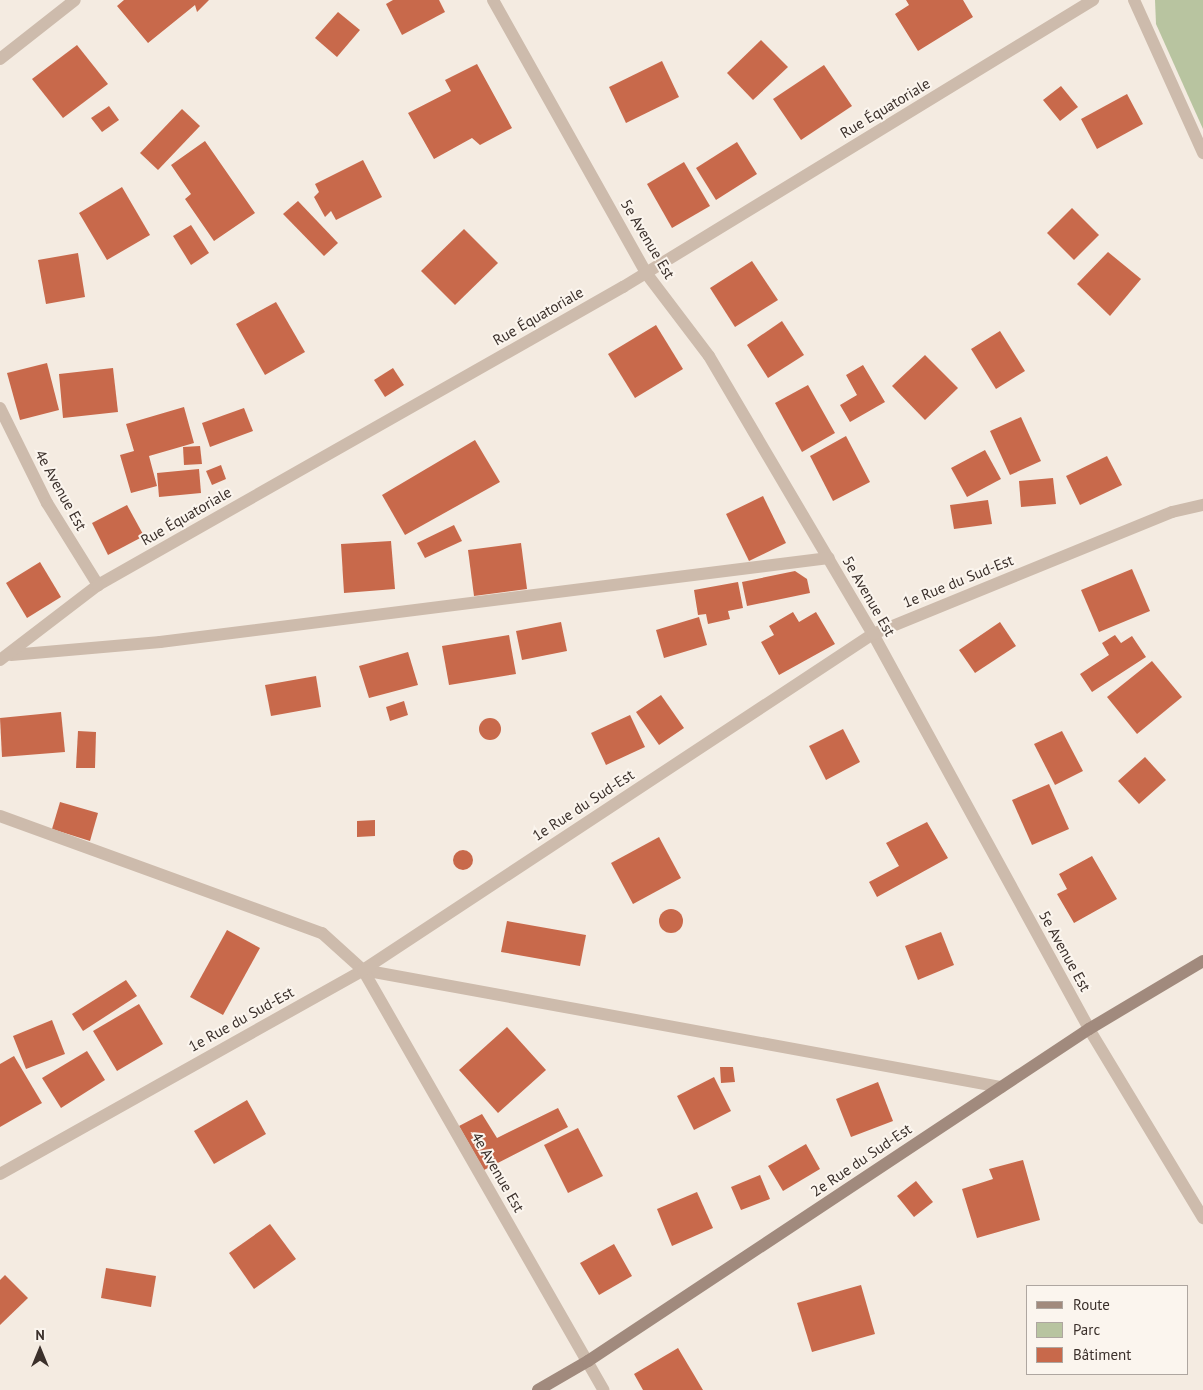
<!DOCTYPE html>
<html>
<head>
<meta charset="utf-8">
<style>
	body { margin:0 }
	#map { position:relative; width:1203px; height:1390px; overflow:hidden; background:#f4ebe1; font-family:"PT Sans",sans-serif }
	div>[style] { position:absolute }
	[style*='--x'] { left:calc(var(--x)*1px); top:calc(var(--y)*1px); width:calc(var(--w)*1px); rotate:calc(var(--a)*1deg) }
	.green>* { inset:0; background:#b8c4a0 }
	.building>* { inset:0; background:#c8694b }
	.round { border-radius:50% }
	.street>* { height:12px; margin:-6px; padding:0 6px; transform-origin:6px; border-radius:6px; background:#cdbbac }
	.secondary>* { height:12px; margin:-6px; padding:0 6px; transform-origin:6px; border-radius:6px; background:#a18a7d }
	span { translate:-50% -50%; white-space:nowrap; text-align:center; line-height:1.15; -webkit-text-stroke:4px #fbf5ee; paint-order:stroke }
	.street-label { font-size:15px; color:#3b302b }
	.legend { position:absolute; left:1026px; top:1285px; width:162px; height:90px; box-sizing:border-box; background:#fbf5ee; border:1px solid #aea6a0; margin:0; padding:6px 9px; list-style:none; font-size:15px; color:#3b302b }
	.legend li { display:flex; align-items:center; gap:10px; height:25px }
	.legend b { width:25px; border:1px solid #aea6a0 }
	.north { position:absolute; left:15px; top:1325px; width:50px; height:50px; -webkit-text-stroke:4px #fbf5ee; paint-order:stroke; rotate:0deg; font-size:14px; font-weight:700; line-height:20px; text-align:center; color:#3b302b }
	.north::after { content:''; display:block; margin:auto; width:18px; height:22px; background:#3b302b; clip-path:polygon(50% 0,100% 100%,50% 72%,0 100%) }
</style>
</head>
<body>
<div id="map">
	<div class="green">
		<div style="clip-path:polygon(1155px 0,1203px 0,1203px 129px,1156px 24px)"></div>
	</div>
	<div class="building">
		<div style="clip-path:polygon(124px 0,209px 0,197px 12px,195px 5px,148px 43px,117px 6px)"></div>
		<div style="clip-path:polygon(393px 0,439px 0,445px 12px,402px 35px,386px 4px)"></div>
		<div style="clip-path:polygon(906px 0,963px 0,973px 17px,918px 51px,895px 14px,909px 5px)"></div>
		<div style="clip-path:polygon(338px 12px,360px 30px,337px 57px,315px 38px)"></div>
		<div style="clip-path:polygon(761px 40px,788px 67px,753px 100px,727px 73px)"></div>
		<div style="clip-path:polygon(77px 45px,108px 84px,63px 118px,32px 79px)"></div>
		<div style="clip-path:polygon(662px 61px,679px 97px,626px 123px,609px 87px)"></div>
		<div style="clip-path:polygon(477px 64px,512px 128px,480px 145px,472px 138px,434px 159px,408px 113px,451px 91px,445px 80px)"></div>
		<div style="clip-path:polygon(824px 65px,852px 106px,801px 140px,773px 99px)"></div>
		<div style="clip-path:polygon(1061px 86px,1078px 107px,1060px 121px,1043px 100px)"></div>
		<div style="clip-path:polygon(1127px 94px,1143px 124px,1097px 149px,1081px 119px)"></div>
		<div style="clip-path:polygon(109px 106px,119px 120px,102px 132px,91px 118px)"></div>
		<div style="clip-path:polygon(182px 109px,200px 126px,158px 170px,140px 153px)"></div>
		<div style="clip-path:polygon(205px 141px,255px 213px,214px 241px,185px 199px,191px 194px,171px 165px)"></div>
		<div style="clip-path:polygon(737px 142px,757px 174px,716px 200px,696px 168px)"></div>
		<div style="clip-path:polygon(363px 160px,382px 197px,336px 220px,331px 211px,325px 217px,314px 197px,319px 192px,315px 184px)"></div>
		<div style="clip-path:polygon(684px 162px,710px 206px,672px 228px,647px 184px)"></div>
		<div style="clip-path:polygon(122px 187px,150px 235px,107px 260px,79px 213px)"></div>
		<div style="clip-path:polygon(298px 201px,338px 243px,324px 256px,283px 214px)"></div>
		<div style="clip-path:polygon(1072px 208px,1099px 235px,1074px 260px,1047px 233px)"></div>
		<div style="clip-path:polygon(191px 225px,209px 253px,191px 265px,173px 236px)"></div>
		<div style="clip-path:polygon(464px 229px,498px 263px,455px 305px,421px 271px)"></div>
		<div style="clip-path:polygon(1108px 252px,1141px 279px,1110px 316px,1077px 284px)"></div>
		<div style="clip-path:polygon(78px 253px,85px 297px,46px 304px,38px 260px)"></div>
		<div style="clip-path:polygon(752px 261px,778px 300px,735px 327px,710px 288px)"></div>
		<div style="clip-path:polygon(276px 302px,305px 352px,265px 375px,236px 324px)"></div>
		<div style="clip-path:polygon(782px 321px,804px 355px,768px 378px,747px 345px)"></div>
		<div style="clip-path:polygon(656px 325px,683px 369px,635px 398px,608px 354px)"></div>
		<div style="clip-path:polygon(1000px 331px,1025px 371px,996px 389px,971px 349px)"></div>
		<div style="clip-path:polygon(925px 355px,958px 388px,925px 420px,892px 386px)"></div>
		<div style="clip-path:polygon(47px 363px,59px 410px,20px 420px,7px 373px)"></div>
		<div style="clip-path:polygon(863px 365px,885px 402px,850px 422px,840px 405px,857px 395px,846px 375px)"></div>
		<div style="clip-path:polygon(113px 368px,118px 412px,63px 418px,59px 374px)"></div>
		<div style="clip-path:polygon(393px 368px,404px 385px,385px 397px,374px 380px)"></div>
		<div style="clip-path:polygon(808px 385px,835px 433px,802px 452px,775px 403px)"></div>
		<div style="clip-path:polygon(184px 407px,194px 443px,149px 456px,157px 486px,131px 493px,120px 455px,134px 451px,126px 424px)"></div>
		<div style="clip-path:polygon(244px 408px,253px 431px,210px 447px,202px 423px)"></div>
		<div style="clip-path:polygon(1021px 417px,1041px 461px,1010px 475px,990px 431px)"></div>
		<div style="clip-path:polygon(846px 436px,870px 482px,833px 501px,810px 456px)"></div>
		<div style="clip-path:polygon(475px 440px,500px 482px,405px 535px,382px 495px)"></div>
		<div style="clip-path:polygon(200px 446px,202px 464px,184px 465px,183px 447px)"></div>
		<div style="clip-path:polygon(985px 450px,1001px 479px,967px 497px,951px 468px)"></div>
		<div style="clip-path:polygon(1107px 456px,1122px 485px,1080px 505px,1066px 476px)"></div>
		<div style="clip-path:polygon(221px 465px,226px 479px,212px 485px,206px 471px)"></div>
		<div style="clip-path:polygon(199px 469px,201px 493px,159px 497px,157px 473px)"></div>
		<div style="clip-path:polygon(1053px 478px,1056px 504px,1021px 507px,1019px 481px)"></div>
		<div style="clip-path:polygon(763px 496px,786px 543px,749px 561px,726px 514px)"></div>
		<div style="clip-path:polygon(988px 500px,992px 524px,954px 529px,950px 505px)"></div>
		<div style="clip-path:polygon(127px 505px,144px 536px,108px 555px,92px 523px)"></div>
		<div style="clip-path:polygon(454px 525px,462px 541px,425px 558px,417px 543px)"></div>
		<div style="clip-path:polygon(391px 541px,395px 589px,344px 593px,341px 544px)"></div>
		<div style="clip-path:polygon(521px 543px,527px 589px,474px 596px,468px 550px)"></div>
		<div style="clip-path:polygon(40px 562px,61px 597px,27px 618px,6px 583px)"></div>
		<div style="clip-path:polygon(1132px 569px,1150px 611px,1099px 632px,1081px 590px)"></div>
		<div style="clip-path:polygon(795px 571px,807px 579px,810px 593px,747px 606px,742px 582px)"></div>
		<div style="clip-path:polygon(738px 582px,743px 608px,728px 611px,730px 619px,708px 624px,706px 614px,698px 615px,694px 590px)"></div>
		<div style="clip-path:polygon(793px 612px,799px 622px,816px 612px,835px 644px,779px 675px,761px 642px,774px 635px,769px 626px)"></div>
		<div style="clip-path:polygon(699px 617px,707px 645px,664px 658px,656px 630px)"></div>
		<div style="clip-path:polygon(561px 622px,567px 651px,522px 660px,516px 631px)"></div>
		<div style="clip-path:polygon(1000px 622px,1016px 646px,975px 673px,959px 650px)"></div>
		<div style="clip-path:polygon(509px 635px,516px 674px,449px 685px,442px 646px)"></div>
		<div style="clip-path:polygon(1115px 635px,1121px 643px,1132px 636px,1146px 657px,1092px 692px,1080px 674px,1109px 655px,1102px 643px)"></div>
		<div style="clip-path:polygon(408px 652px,418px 685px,369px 698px,359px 666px)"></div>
		<div style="clip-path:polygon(1152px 661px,1182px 697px,1137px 734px,1107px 697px)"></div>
		<div style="clip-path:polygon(316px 676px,321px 707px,271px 716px,265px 685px)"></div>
		<div style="clip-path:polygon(661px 695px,684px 728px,659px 745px,636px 712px)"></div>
		<div style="clip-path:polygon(404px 701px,408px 715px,390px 721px,386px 707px)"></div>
		<div style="clip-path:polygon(61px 712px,65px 752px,2px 757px,0 718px)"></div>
		<div style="clip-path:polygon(630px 715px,645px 747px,606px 765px,591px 733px)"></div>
		<div class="round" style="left:479px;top:718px;width:22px;height:22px"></div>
		<div style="clip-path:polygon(843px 729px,860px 762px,826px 780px,809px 746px)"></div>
		<div style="clip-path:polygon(78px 731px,96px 732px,95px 768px,76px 768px)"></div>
		<div style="clip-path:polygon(1062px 731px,1083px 771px,1055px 785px,1034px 744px)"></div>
		<div style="clip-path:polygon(1145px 757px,1166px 780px,1139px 804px,1118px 781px)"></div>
		<div style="clip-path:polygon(1049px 784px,1069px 829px,1032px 845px,1012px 800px)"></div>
		<div style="clip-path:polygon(60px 802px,98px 813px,90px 841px,52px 829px)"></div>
		<div style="clip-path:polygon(375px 820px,375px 836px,357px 837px,357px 821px)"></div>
		<div style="clip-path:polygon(927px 822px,948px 858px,877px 897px,869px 882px,899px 866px,886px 843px)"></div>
		<div style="clip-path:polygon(659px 837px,681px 878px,633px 904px,611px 863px)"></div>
		<div class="round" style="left:453px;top:850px;width:20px;height:20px"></div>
		<div style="clip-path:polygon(1092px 856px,1117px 899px,1074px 923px,1057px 894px,1067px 889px,1059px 874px)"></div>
		<div class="round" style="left:659px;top:909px;width:24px;height:24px"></div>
		<div style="clip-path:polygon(507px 921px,586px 935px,580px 966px,501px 952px)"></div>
		<div style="clip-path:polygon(227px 930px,260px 948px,223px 1015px,190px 997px)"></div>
		<div style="clip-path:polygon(941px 932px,954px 965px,918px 980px,905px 946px)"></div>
		<div style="clip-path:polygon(126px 980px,137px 996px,83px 1031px,72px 1014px)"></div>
		<div style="clip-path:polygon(139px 1004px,163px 1044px,117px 1071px,93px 1031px)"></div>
		<div style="clip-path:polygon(52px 1020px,65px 1054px,26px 1069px,13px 1036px)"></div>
		<div style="clip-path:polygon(507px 1027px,546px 1070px,498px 1113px,459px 1070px)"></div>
		<div style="clip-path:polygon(87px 1051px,105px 1080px,61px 1108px,42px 1078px)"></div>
		<div style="clip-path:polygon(14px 1056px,42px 1103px,0 1127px,0 1064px)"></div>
		<div style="clip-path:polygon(720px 1067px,733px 1067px,735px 1082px,721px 1083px)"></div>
		<div style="clip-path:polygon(714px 1077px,731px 1111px,694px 1130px,677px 1096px)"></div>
		<div style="clip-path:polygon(878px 1082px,893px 1121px,851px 1137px,836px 1099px)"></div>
		<div style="clip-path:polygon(247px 1100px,266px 1134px,214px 1164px,194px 1131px)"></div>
		<div style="clip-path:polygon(558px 1108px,568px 1127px,484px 1170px,459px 1126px,482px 1114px,497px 1138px)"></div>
		<div style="clip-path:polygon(578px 1128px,603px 1176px,568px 1193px,544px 1145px)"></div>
		<div style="clip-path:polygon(806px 1144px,820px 1169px,783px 1191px,768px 1166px)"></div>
		<div style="clip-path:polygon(1023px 1160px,1040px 1220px,977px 1238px,962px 1189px,993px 1179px,989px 1169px)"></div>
		<div style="clip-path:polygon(760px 1175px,770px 1199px,741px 1210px,731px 1187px)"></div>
		<div style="clip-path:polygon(916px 1181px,933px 1202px,914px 1217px,897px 1196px)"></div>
		<div style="clip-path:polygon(697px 1192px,713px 1228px,672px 1246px,657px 1209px)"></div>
		<div style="clip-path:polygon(270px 1224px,296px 1259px,254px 1289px,229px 1253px)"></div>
		<div style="clip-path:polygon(614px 1244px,632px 1276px,599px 1295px,580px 1263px)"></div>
		<div style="clip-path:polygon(106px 1268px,156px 1276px,151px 1307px,101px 1298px)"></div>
		<div style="clip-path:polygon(5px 1275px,28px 1298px,0 1325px,0 1280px)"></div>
		<div style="clip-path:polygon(861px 1285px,875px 1334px,812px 1352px,797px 1303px)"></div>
		<div style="clip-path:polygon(678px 1348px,703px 1390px,643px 1390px,634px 1374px)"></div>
	</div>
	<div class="street">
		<div style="--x:493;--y:0;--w:313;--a:60.7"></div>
		<div style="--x:646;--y:273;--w:104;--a:52.8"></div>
		<div style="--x:709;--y:356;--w:323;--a:59.5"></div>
		<div style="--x:873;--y:634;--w:450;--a:61.3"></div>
		<div style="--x:1089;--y:1029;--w:221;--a:58.9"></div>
		<div style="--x:1134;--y:0;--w:168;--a:65.7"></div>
		<div style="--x:0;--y:59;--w:95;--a:-38.2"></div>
		<div style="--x:0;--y:408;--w:106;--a:63.7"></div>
		<div style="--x:47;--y:503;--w:97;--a:58.1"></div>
		<div style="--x:11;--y:655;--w:150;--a:-5"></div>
		<div style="--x:160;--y:642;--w:674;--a:-7.16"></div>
		<div style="--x:0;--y:660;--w:123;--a:-37.4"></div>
		<div style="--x:98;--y:585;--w:604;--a:-29.58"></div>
		<div style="--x:623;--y:287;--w:551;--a:-31.41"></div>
		<div style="--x:0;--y:816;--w:343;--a:20"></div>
		<div style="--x:322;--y:933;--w:55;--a:42.1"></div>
		<div style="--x:363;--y:970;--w:649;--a:10.39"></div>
		<div style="--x:363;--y:970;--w:484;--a:60.2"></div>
		<div style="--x:0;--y:1174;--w:416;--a:-29.3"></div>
		<div style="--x:363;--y:970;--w:611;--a:-33.38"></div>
		<div style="--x:873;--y:634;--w:323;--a:-22.2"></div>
		<div style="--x:1172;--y:512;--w:32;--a:-13"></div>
	</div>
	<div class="secondary">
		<div style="--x:538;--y:1390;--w:58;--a:-30.1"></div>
		<div style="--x:588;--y:1361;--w:601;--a:-33.53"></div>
		<div style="--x:1089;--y:1029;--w:133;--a:-30.8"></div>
	</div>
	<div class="street-label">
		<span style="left:885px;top:108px;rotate:-31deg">Rue Équatoriale</span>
		<span style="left:648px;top:239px;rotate:59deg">5e Avenue Est</span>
		<span style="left:538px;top:316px;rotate:-30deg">Rue Équatoriale</span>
		<span style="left:61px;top:490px;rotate:61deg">4e Avenue Est</span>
		<span style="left:186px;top:516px;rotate:-30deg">Rue Équatoriale</span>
		<span style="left:958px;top:581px;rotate:-22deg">1e Rue du Sud-Est</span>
		<span style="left:869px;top:596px;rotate:60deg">5e Avenue Est</span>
		<span style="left:583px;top:805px;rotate:-33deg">1e Rue du Sud-Est</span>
		<span style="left:1065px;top:951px;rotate:61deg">5e Avenue Est</span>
		<span style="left:241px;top:1019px;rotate:-29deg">1e Rue du Sud-Est</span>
		<span style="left:861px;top:1160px;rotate:-34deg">2e Rue du Sud-Est</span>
		<span style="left:498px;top:1172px;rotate:60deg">4e Avenue Est</span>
	</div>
	<ul class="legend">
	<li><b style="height:6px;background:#a18a7d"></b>Route</li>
	<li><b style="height:14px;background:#b8c4a0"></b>Parc</li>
	<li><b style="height:14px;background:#c8694b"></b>Bâtiment</li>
	</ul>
	<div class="north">N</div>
</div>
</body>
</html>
